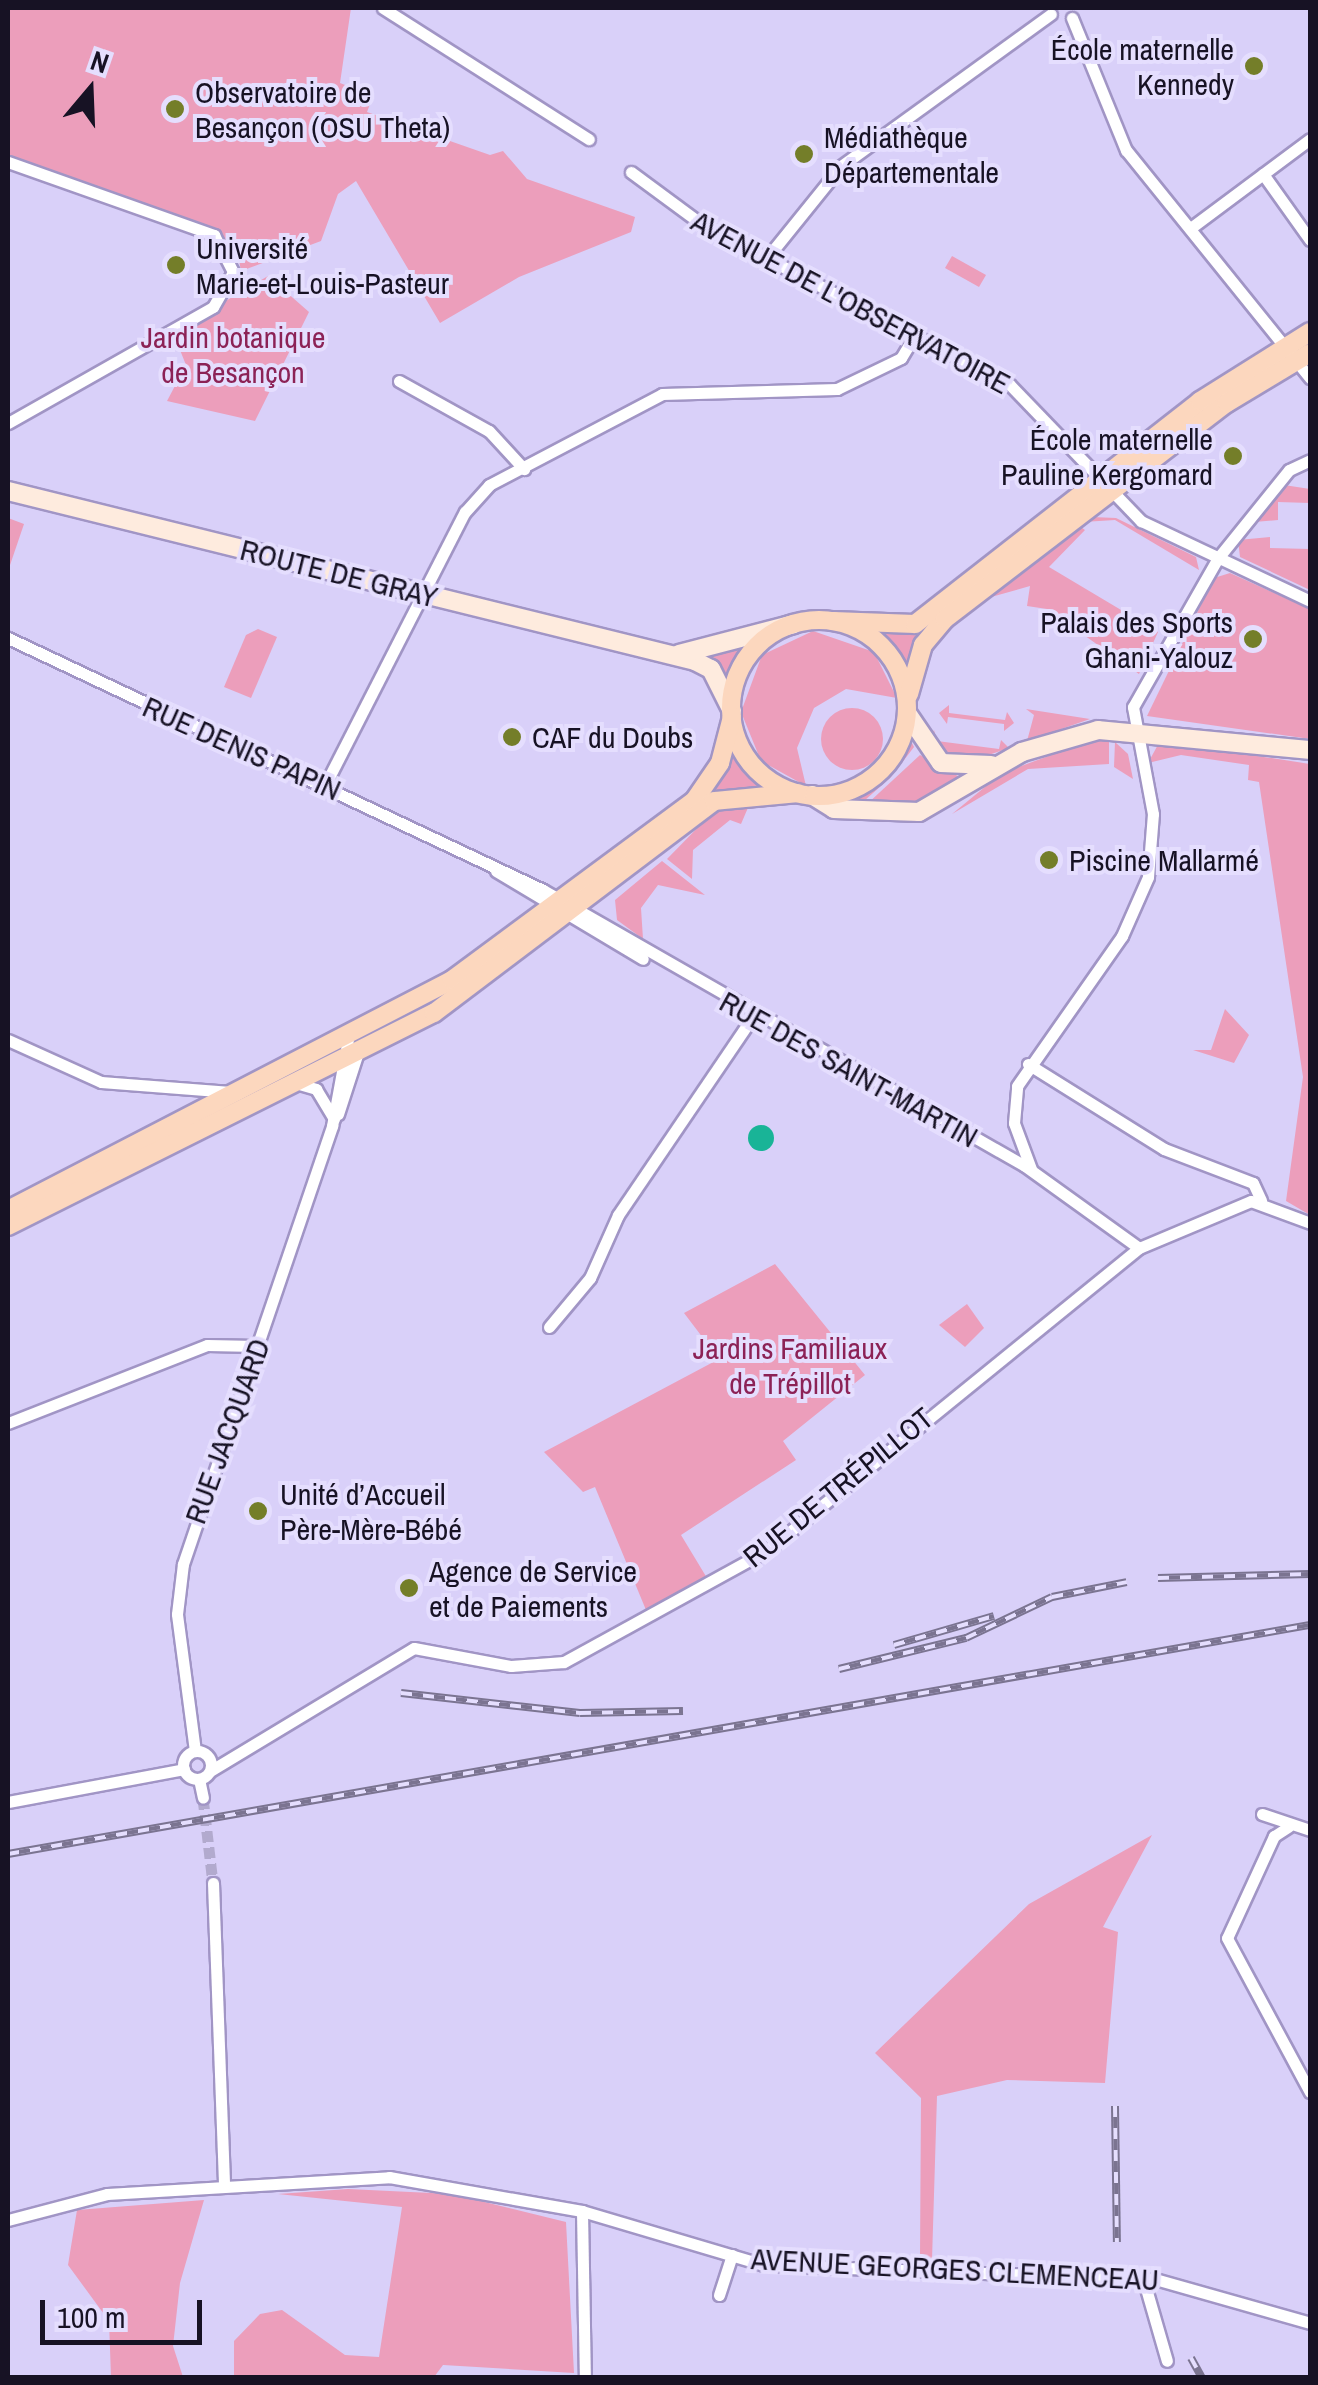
<!DOCTYPE html>
<html>
<head>
<meta charset="utf-8">
<style>
	body { margin:0 }
	#map { position:relative; width:1318px; height:2385px; overflow:hidden; background:#d9d0f9; font-family:"Archivo Narrow",sans-serif }
	div>[style] { position:absolute }
	[style*='--x'] { left:calc(var(--x)*1px); top:calc(var(--y)*1px); width:calc(var(--w)*1px); rotate:calc(var(--a)*1deg) }
	.green>* { inset:0; background:#ec9ebb }
	.round { border-radius:50% }
	.water>* { inset:0; background:#19b497 }
	.street-tunnel>* { height:11px; margin-top:-5.5px; transform-origin:0; background:repeating-linear-gradient(90deg,#b2aace 0 11px,transparent 0 16.5px) }
	.roads { filter:drop-shadow(2px 0 #a195c5) drop-shadow(-2px 0 #a195c5) drop-shadow(0 2px #a195c5) drop-shadow(0 -2px #a195c5) }
	.street>* { height:11px; margin:-5.5px; padding:0 5.5px; transform-origin:5.5px; border-radius:5.5px; background:#fff }
	.street>.ring { margin:-5.5px; padding:0; box-sizing:content-box; background:none; border:11px solid #fff; border-radius:50% }
	.secondary>* { height:18px; margin:-9px; padding:0 9px; transform-origin:9px; border-radius:9px; background:#feebde }
	.primary>* { height:18px; margin:-9px; padding:0 9px; transform-origin:9px; border-radius:9px; background:#fcd7be }
	.primary>.ring { margin:-9px; padding:0; box-sizing:content-box; background:none; border:18px solid #fcd7be; border-radius:50% }
	.rail>* { height:8px; margin-top:-4px; transform-origin:0; background:repeating-linear-gradient(90deg,#e5defe 0 11px,#7b7491 0 22px); box-sizing:border-box; border-block:2px solid #7b7491 }
	.dots>* { width:28px; height:28px; translate:-50% -50%; box-sizing:border-box; border:5px solid #e5defe; border-radius:50% }
	span { translate:-50% -50%; white-space:nowrap; text-align:center; line-height:1.15; -webkit-text-stroke:8px #e5defe; paint-order:stroke }
	.poi-label { font-size:30px; color:#171224 }
	.right { translate:-100% -50%; text-align:right }
	.left { translate:0 -50%; text-align:left }
	.street-label { font-size:30px; color:#171224 }
	.park-label { font-size:30px; color:#8c2256 }
	.frame { position:absolute; inset:0; border:10px solid #171224; pointer-events:none }
	.north { position:absolute; left:40px; top:40px; width:100px; height:100px; -webkit-text-stroke:8px #e5defe; paint-order:stroke; rotate:19deg; font-size:28px; font-weight:700; line-height:40px; text-align:center; color:#171224 }
	.north::after { content:''; display:block; margin:auto; width:35px; height:45px; background:#171224; clip-path:polygon(50% 0,100% 100%,50% 72%,0 100%) }
	.scale { position:absolute; left:40px; top:2300px; width:162px; height:45px; box-sizing:border-box; border:5px solid #171224; border-top:0; padding-left:12px; font-size:30px; line-height:35px; white-space:nowrap; color:#171224; -webkit-text-stroke:8px #e5defe; paint-order:stroke }
</style>
</head>
<body>
<div id="map">
	<div class="green">
		<div style="clip-path:polygon(8px 8px,351px 8px,340px 83px,373px 96px,367px 112px,490px 155px,503px 151px,527px 179px,635px 217px,631px 232px,519px 277px,440px 323px,356px 181px,338px 194px,321px 241px,241px 271px,237px 249px,214px 231px,8px 161px)"></div>
		<div style="clip-path:polygon(952px 256px,986px 275px,979px 287px,945px 268px)"></div>
		<div style="clip-path:polygon(268px 276px,309px 312px,255px 421px,167px 401px,186px 365px,178px 345px,160px 340px)"></div>
		<div style="clip-path:polygon(1284px 485px,1310px 489px,1310px 503px,1278px 502px,1278px 520px,1254px 522px)"></div>
		<div style="clip-path:polygon(1092px 517px,1116px 518px,1196px 557px,1199px 570px,1115px 520px,1083px 522px)"></div>
		<div style="clip-path:polygon(8px 518px,24px 524px,8px 571px)"></div>
		<div style="clip-path:polygon(1078px 525px,1085px 530px,1049px 567px,1158px 632px,1139px 674px,1047px 609px,1027px 606px,1030px 586px,984px 599px)"></div>
		<div style="clip-path:polygon(1270px 537px,1270px 548px,1310px 549px,1310px 590px,1240px 557px,1238px 540px)"></div>
		<div style="clip-path:polygon(1230px 573px,1310px 609px,1310px 739px,1147px 716px,1214px 578px)"></div>
		<div style="clip-path:polygon(940px 613px,907px 673px,871px 630px,903px 632px)"></div>
		<div style="clip-path:polygon(258px 629px,277px 637px,251px 698px,224px 687px,246px 635px)"></div>
		<div style="clip-path:polygon(813px 631px,874px 652px,897px 698px,846px 689px,814px 708px,797px 748px,806px 786px,761px 761px,741px 712px,762px 655px)"></div>
		<div style="clip-path:polygon(754px 640px,737px 664px,728px 686px,708px 656px)"></div>
		<div style="clip-path:polygon(949px 705px,949px 713px,1005px 720px,1007px 712px,1014px 723px,1004px 731px,1004px 724px,948px 717px,947px 724px,939px 713px)"></div>
		<div class="round" style="left:821px;top:708px;width:62px;height:62px"></div>
		<div style="clip-path:polygon(1026px 709px,1090px 719px,1027px 741px,1034px 715px)"></div>
		<div style="clip-path:polygon(934px 730px,937px 741px,999px 749px,1001px 740px,1009px 748px,971px 761px,943px 754px,930px 740px)"></div>
		<div style="clip-path:polygon(908px 735px,914px 747px,891px 777px,855px 809px,840px 800px,885px 775px)"></div>
		<div style="clip-path:polygon(1160px 741px,1310px 764px,1310px 1215px,1286px 1201px,1303px 1077px,1259px 782px,1248px 780px,1249px 765px,1181px 755px,1148px 763px)"></div>
		<div style="clip-path:polygon(1087px 742px,1109px 739px,1109px 764px,1028px 769px,952px 814px,1002px 773px)"></div>
		<div style="clip-path:polygon(1115px 742px,1128px 754px,1133px 779px,1114px 767px)"></div>
		<div style="clip-path:polygon(733px 745px,750px 772px,769px 790px,707px 796px)"></div>
		<div style="clip-path:polygon(920px 755px,965px 780px,927px 801px,866px 805px)"></div>
		<div style="clip-path:polygon(750px 803px,741px 824px,730px 820px,693px 850px,692px 879px,667px 859px,712px 813px)"></div>
		<div style="clip-path:polygon(662px 861px,705px 895px,658px 885px,641px 908px,643px 939px,617px 920px,615px 900px)"></div>
		<div style="clip-path:polygon(1225px 1009px,1249px 1035px,1234px 1063px,1193px 1050px,1211px 1050px)"></div>
		<div style="clip-path:polygon(775px 1264px,865px 1375px,783px 1441px,796px 1460px,681px 1535px,707px 1578px,646px 1610px,595px 1487px,583px 1492px,544px 1452px,719px 1359px,684px 1313px)"></div>
		<div style="clip-path:polygon(967px 1304px,984px 1328px,965px 1347px,939px 1325px)"></div>
		<div style="clip-path:polygon(1152px 1835px,1103px 1927px,1118px 1932px,1105px 2083px,1007px 2080px,937px 2096px,932px 2260px,920px 2256px,921px 2098px,875px 2053px,1029px 1904px)"></div>
		<div style="clip-path:polygon(348px 2189px,452px 2194px,566px 2222px,574px 2373px,443px 2365px,434px 2377px,234px 2378px,234px 2341px,260px 2314px,282px 2310px,345px 2355px,379px 2357px,402px 2207px,278px 2194px)"></div>
		<div style="clip-path:polygon(204px 2200px,180px 2283px,173px 2346px,183px 2377px,111px 2377px,109px 2321px,68px 2265px,77px 2210px)"></div>
	</div>
	<div class="water">
		<div class="round" style="left:748px;top:1125px;width:26px;height:26px"></div>
	</div>
	<div class="street-tunnel">
		<div style="--x:203;--y:1798;--w:86;--a:83.3"></div>
	</div>
	<div class="roads">
		<div class="street">
			<div style="--x:383;--y:8;--w:244;--a:32.5"></div>
			<div style="--x:1072;--y:18;--w:143;--a:67.8"></div>
			<div style="--x:1126;--y:150;--w:293;--a:51.1"></div>
			<div style="--x:8;--y:162;--w:219;--a:19.5"></div>
			<div style="--x:214;--y:235;--w:42;--a:62.8"></div>
			<div style="--x:233;--y:272;--w:40;--a:119.7"></div>
			<div style="--x:213;--y:307;--w:236;--a:150.5"></div>
			<div style="--x:631;--y:172;--w:89;--a:36.4"></div>
			<div style="--x:703;--y:225;--w:346;--a:27.5"></div>
			<div style="--x:1010;--y:385;--w:189;--a:46.1"></div>
			<div style="--x:1141;--y:521;--w:187;--a:25.3"></div>
			<div style="--x:1263;--y:174;--w:81;--a:54.5"></div>
			<div style="--x:1192;--y:227;--w:147;--a:-36.7"></div>
			<div style="--x:766;--y:259;--w:119;--a:-51.1"></div>
			<div style="--x:841;--y:166;--w:259;--a:-35.9"></div>
			<div style="--x:399;--y:381;--w:103;--a:29.1"></div>
			<div style="--x:489;--y:431;--w:52;--a:47.4"></div>
			<div style="--x:8;--y:638;--w:591;--a:25.22"></div>
			<div style="--x:543;--y:890;--w:555;--a:29.8"></div>
			<div style="--x:1025;--y:1166;--w:140;--a:35.7"></div>
			<div style="--x:325;--y:785;--w:307;--a:-62.9"></div>
			<div style="--x:465;--y:512;--w:36;--a:-48"></div>
			<div style="--x:489;--y:485;--w:195;--a:-27.7"></div>
			<div style="--x:662;--y:394;--w:175;--a:-1.6"></div>
			<div style="--x:837;--y:389;--w:71;--a:-25.8"></div>
			<div style="--x:901;--y:358;--w:29;--a:-59"></div>
			<div style="--x:496;--y:871;--w:171;--a:30.9"></div>
			<div style="--x:8;--y:1040;--w:102;--a:24.3"></div>
			<div style="--x:101;--y:1082;--w:130;--a:4.4"></div>
			<div style="--x:1028;--y:1064;--w:160;--a:32"></div>
			<div style="--x:1164;--y:1149;--w:95;--a:20.9"></div>
			<div style="--x:1253;--y:1183;--w:19;--a:65"></div>
			<div style="--x:299;--y:1084;--w:18;--a:16"></div>
			<div style="--x:316;--y:1089;--w:35;--a:59"></div>
			<div style="--x:338;--y:1114;--w:68;--a:-72.1"></div>
			<div style="--x:1031;--y:1169;--w:49;--a:-110.3"></div>
			<div style="--x:1014;--y:1123;--w:37;--a:-85"></div>
			<div style="--x:1017;--y:1086;--w:183;--a:-55"></div>
			<div style="--x:1122;--y:936;--w:64;--a:-66.2"></div>
			<div style="--x:1148;--y:877;--w:63;--a:-85.5"></div>
			<div style="--x:1153;--y:814;--w:109;--a:-100.6"></div>
			<div style="--x:1133;--y:707;--w:172;--a:-60.3"></div>
			<div style="--x:1218;--y:558;--w:113;--a:-51.1"></div>
			<div style="--x:1289;--y:470;--w:23;--a:-25"></div>
			<div style="--x:549;--y:1327;--w:64;--a:-50.1"></div>
			<div style="--x:590;--y:1278;--w:69;--a:-66"></div>
			<div style="--x:618;--y:1215;--w:240;--a:-55.8"></div>
			<div style="--x:8;--y:1423;--w:214;--a:-21.4"></div>
			<div style="--x:207;--y:1345;--w:50;--a:1.1"></div>
			<div style="--x:195;--y:1751;--w:138;--a:-97.5"></div>
			<div style="--x:177;--y:1614;--w:50;--a:-83.2"></div>
			<div style="--x:183;--y:1564;--w:463;--a:-71.2"></div>
			<div style="--x:332;--y:1126;--w:88;--a:-79.6"></div>
			<div class="ring" style="left:183px;top:1751px;width:17px;height:17px"></div>
			<div style="--x:210;--y:1771;--w:238;--a:-31.1"></div>
			<div style="--x:414;--y:1648;--w:99;--a:10.5"></div>
			<div style="--x:511;--y:1666;--w:53;--a:-4.3"></div>
			<div style="--x:564;--y:1662;--w:230;--a:-28.8"></div>
			<div style="--x:766;--y:1551;--w:481;--a:-39.1"></div>
			<div style="--x:1139;--y:1248;--w:121;--a:-22.8"></div>
			<div style="--x:1251;--y:1201;--w:63;--a:20.4"></div>
			<div style="--x:199;--y:1779;--w:19;--a:78"></div>
			<div style="--x:8;--y:1802;--w:179;--a:-10.6"></div>
			<div style="--x:1262;--y:1814;--w:51;--a:18.4"></div>
			<div style="--x:1288;--y:1827;--w:17;--a:147"></div>
			<div style="--x:1274;--y:1836;--w:112;--a:114.7"></div>
			<div style="--x:1227;--y:1938;--w:175;--a:61.7"></div>
			<div style="--x:213;--y:1883;--w:302;--a:87.9"></div>
			<div style="--x:582;--y:2211;--w:167;--a:89"></div>
			<div style="--x:8;--y:2220;--w:102;--a:-14.7"></div>
			<div style="--x:107;--y:2194;--w:283;--a:-3.4"></div>
			<div style="--x:389;--y:2177;--w:196;--a:10"></div>
			<div style="--x:582;--y:2211;--w:190;--a:16.5"></div>
			<div style="--x:764;--y:2265;--w:391;--a:2.1"></div>
			<div style="--x:1155;--y:2279;--w:161;--a:15.8"></div>
			<div style="--x:1143;--y:2278;--w:86;--a:73.9"></div>
			<div style="--x:719;--y:2295;--w:42;--a:-72"></div>
		</div>
		<div class="secondary">
			<div style="--x:8;--y:491;--w:708;--a:13.9"></div>
			<div style="--x:695;--y:661;--w:18;--a:27"></div>
			<div style="--x:711;--y:669;--w:47;--a:63.4"></div>
			<div style="--x:679;--y:654;--w:119;--a:-14.6"></div>
			<div style="--x:907;--y:713;--w:60;--a:55.8"></div>
			<div style="--x:941;--y:763;--w:50;--a:2.3"></div>
			<div style="--x:812;--y:795;--w:26;--a:32"></div>
			<div style="--x:834;--y:809;--w:85;--a:2"></div>
			<div style="--x:919;--y:812;--w:119;--a:-30.2"></div>
			<div style="--x:1022;--y:752;--w:79;--a:-16.1"></div>
			<div style="--x:1098;--y:730;--w:213;--a:5.4"></div>
		</div>
		<div class="primary">
			<div class="ring" style="left:731px;top:620px;width:158px;height:158px"></div>
			<div style="--x:833;--y:621;--w:82;--a:2.1"></div>
			<div style="--x:915;--y:624;--w:362;--a:-38"></div>
			<div style="--x:1200;--y:401;--w:130;--a:-32.1"></div>
			<div style="--x:909;--y:694;--w:51;--a:-74.1"></div>
			<div style="--x:923;--y:645;--w:34;--a:-50"></div>
			<div style="--x:945;--y:619;--w:355;--a:-37.5"></div>
			<div style="--x:1227;--y:403;--w:97;--a:-31.1"></div>
			<div style="--x:8;--y:1210;--w:500;--a:-27.38"></div>
			<div style="--x:452;--y:980;--w:301;--a:-36.5"></div>
			<div style="--x:694;--y:801;--w:46;--a:-55.6"></div>
			<div style="--x:720;--y:763;--w:48;--a:-75.4"></div>
			<div style="--x:8;--y:1226;--w:476;--a:-26.6"></div>
			<div style="--x:434;--y:1013;--w:351;--a:-37.1"></div>
			<div style="--x:714;--y:801;--w:84;--a:-5.4"></div>
		</div>
	</div>
	<div class="rail">
		<div style="--x:1158;--y:1578;--w:152;--a:-1.5"></div>
		<div style="--x:894;--y:1645;--w:104;--a:-16.2"></div>
		<div style="--x:839;--y:1669;--w:131;--a:-13.7"></div>
		<div style="--x:966;--y:1638;--w:95;--a:-25.5"></div>
		<div style="--x:1052;--y:1597;--w:76;--a:-11.3"></div>
		<div style="--x:401;--y:1693;--w:180;--a:6.4"></div>
		<div style="--x:580;--y:1713;--w:103;--a:-1.1"></div>
		<div style="--x:8;--y:1854;--w:1322;--a:-9.98"></div>
		<div style="--x:1115;--y:2106;--w:136;--a:89.2"></div>
		<div style="--x:1191;--y:2358;--w:23;--a:61"></div>
	</div>
	<div class="dots">
		<div style="left:1254px;top:66px;background:#747e29"></div>
		<div style="left:175px;top:109px;background:#747e29"></div>
		<div style="left:804px;top:154px;background:#747e29"></div>
		<div style="left:176px;top:265px;background:#747e29"></div>
		<div style="left:1233px;top:456px;background:#747e29"></div>
		<div style="left:1253px;top:639px;background:#747e29"></div>
		<div style="left:512px;top:737px;background:#747e29"></div>
		<div style="left:1049px;top:860px;background:#747e29"></div>
		<div style="left:258px;top:1511px;background:#747e29"></div>
		<div style="left:409px;top:1588px;background:#747e29"></div>
	</div>
	<div class="poi-label">
		<span class="right" style="left:1234px;top:66px">École maternelle<br>Kennedy</span>
		<span class="left" style="left:195px;top:109px">Observatoire de<br>Besançon (OSU Theta)</span>
		<span class="left" style="left:824px;top:154px">Médiathèque<br>Départementale</span>
		<span class="left" style="left:196px;top:265px">Université<br>Marie-et-Louis-Pasteur</span>
		<span class="right" style="left:1213px;top:456px">École maternelle<br>Pauline Kergomard</span>
		<span class="right" style="left:1233px;top:639px">Palais des Sports<br>Ghani-Yalouz</span>
		<span class="left" style="left:532px;top:737px">CAF du Doubs</span>
		<span class="left" style="left:1069px;top:860px">Piscine Mallarmé</span>
		<span class="left" style="left:280px;top:1511px">Unité d’Accueil<br>Père-Mère-Bébé</span>
		<span class="left" style="left:429px;top:1588px">Agence de Service<br>et de Paiements</span>
	</div>
	<div class="street-label">
		<span style="left:851px;top:302px;rotate:28deg">AVENUE DE L'OBSERVATOIRE</span>
		<span style="left:339px;top:573px;rotate:14deg">ROUTE DE GRAY</span>
		<span style="left:242px;top:748px;rotate:24deg">RUE DENIS PAPIN</span>
		<span style="left:849px;top:1069px;rotate:29deg">RUE DES SAINT-MARTIN</span>
		<span style="left:227px;top:1431px;rotate:-70deg">RUE JACQUARD</span>
		<span style="left:838px;top:1487px;rotate:-39deg">RUE DE TRÉPILLOT</span>
		<span style="left:955px;top:2269px;rotate:3deg">AVENUE GEORGES CLEMENCEAU</span>
	</div>
	<div class="park-label">
		<span style="left:233px;top:354px">Jardin botanique<br>de Besançon</span>
		<span style="left:790px;top:1365px">Jardins Familiaux<br>de Trépillot</span>
	</div>
	<div class="frame"></div>
	<div class="north">N</div>
	<div class="scale">100 m</div>
</div>
</body>
</html>
